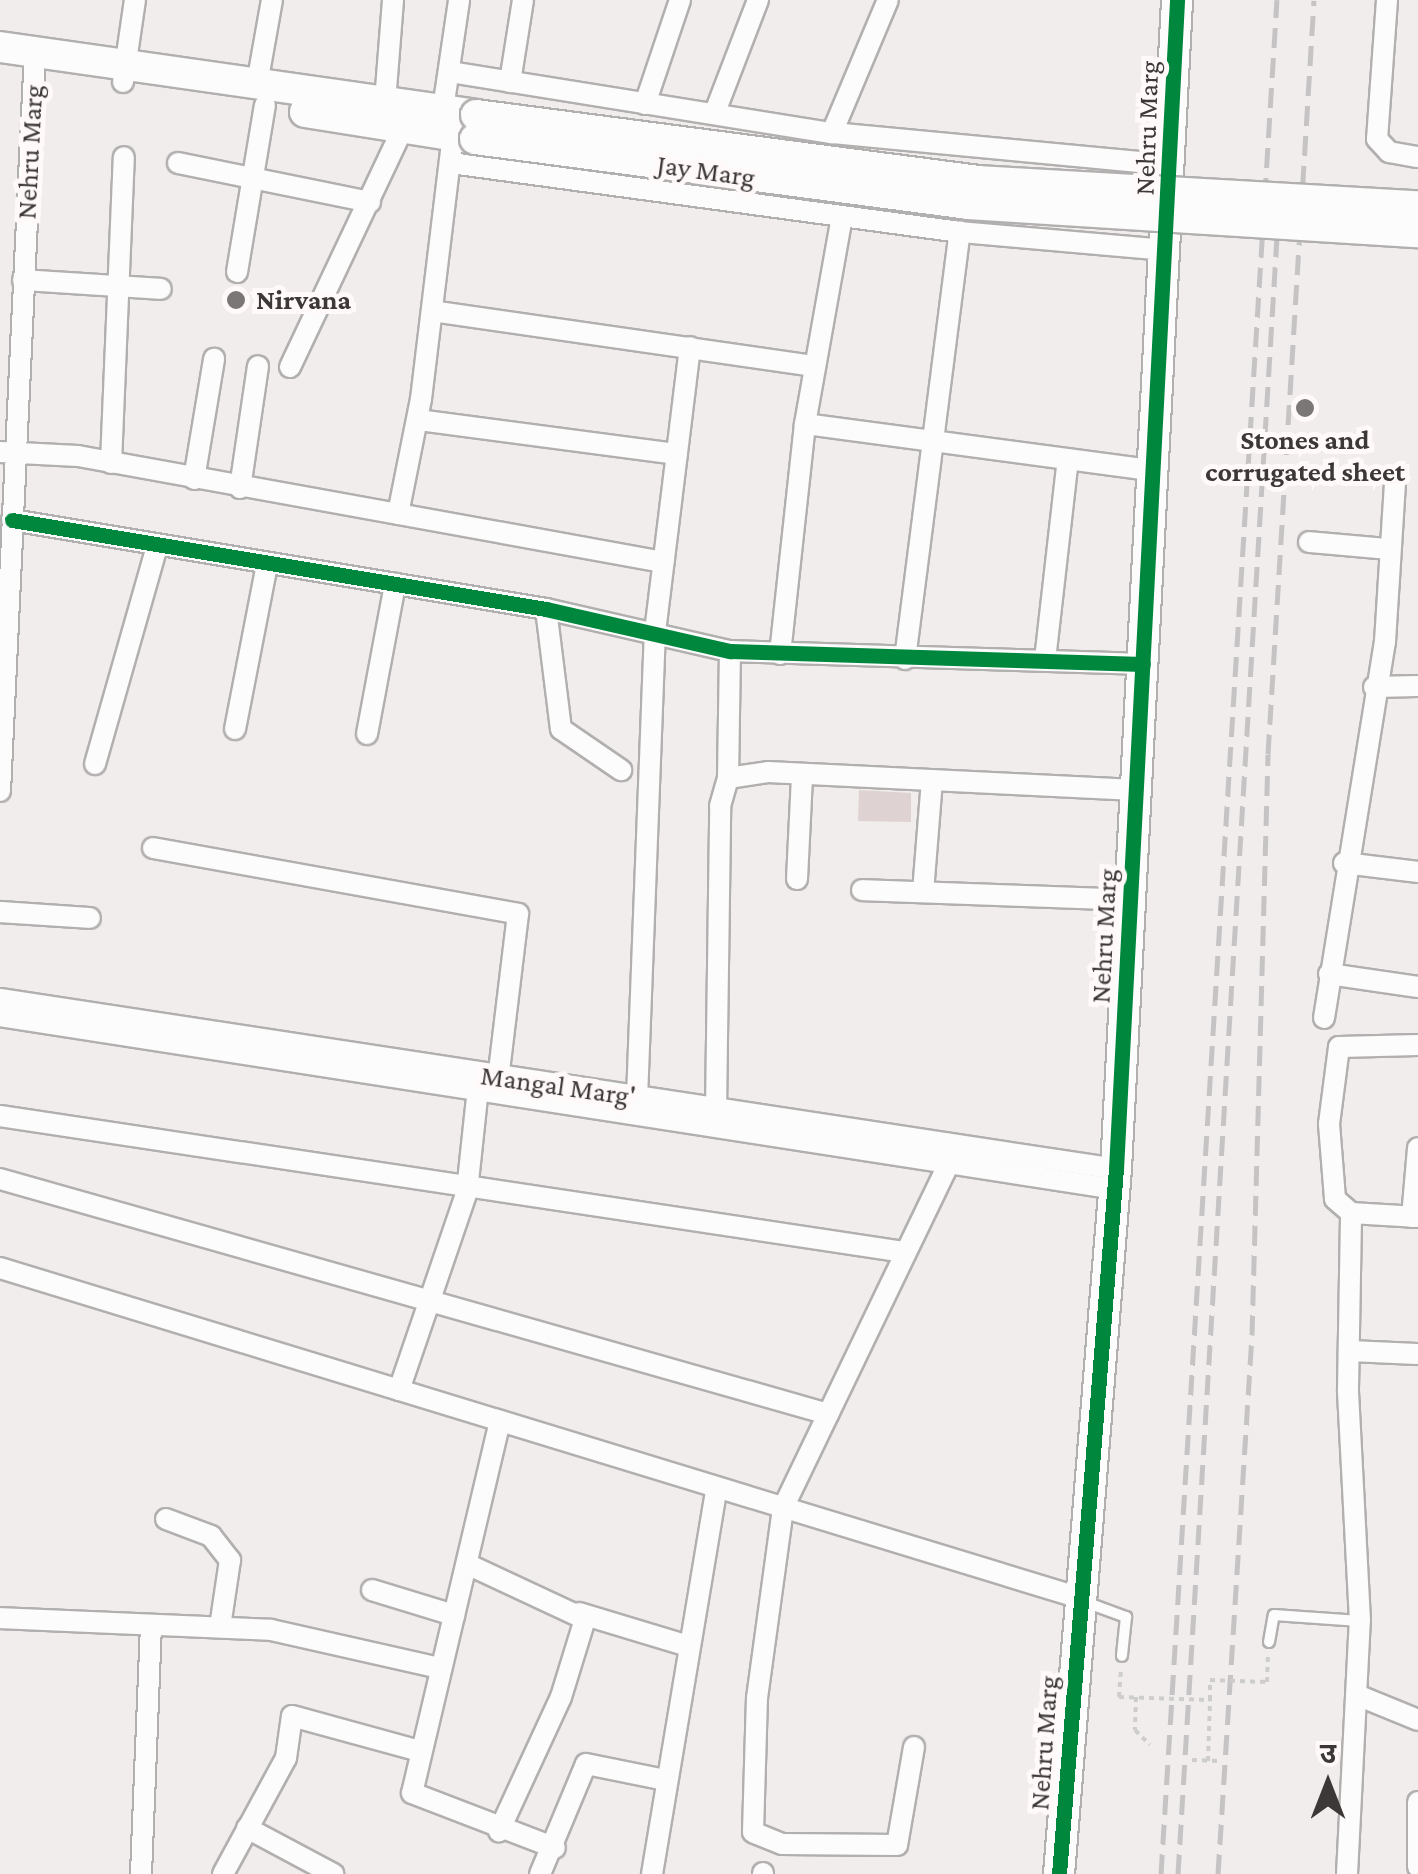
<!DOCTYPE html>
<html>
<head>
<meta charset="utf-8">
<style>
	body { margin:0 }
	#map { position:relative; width:1418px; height:1874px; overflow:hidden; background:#f1eded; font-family:"Crimson Pro","Noto Sans Devanagari",serif }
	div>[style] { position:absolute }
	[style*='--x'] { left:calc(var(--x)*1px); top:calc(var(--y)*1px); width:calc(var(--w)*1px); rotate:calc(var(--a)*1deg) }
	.building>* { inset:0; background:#ded3d2 }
	.path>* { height:4px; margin-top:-2px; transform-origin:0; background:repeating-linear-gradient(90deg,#cdcdcd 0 5px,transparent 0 10px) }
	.roads { filter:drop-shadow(2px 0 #b2afaf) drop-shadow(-2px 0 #b2afaf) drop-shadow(0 2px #b2afaf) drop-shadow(0 -2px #b2afaf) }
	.lane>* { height:10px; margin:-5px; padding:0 5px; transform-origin:5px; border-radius:5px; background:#fdfcfc }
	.street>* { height:20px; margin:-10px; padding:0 10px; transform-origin:10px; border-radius:10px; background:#fdfcfc }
	.secondary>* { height:30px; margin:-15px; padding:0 15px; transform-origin:15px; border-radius:15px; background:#fdfcfc }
	.rail>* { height:5px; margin-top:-2.5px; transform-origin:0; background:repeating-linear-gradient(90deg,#c5c3c3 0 20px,transparent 0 30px) }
	.path-bridge>* { height:4px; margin-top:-2px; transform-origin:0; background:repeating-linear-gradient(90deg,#cdcdcd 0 5px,transparent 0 10px) }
	.bridges { filter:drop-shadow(2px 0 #b2afaf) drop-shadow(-2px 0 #b2afaf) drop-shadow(0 2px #b2afaf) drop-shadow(0 -2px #b2afaf) }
	.secondary-bridge>* { height:30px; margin:-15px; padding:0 15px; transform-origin:15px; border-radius:15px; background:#fdfcfc }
	.cycleway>* { height:15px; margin:-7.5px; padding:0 7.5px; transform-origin:7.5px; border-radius:7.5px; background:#00873e }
	.dots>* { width:28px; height:28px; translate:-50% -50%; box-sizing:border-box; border:5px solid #fffaf9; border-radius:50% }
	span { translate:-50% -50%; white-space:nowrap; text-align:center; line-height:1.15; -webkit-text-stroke:10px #fffaf9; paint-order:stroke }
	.street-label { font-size:28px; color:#3b3837 }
	.poi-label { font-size:28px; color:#3b3837; font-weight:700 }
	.left { translate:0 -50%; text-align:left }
	.north { position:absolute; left:1278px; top:1734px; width:100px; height:100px; -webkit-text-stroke:8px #fffaf9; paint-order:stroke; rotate:0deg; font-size:28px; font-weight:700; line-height:40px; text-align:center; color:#3b3837 }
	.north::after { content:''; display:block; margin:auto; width:35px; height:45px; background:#3b3837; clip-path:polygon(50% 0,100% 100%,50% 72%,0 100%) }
</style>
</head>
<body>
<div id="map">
	<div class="building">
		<div style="clip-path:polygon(859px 790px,911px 793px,911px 822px,858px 821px)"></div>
	</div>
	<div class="path">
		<div style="--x:1267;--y:1682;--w:25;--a:-88"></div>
		<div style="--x:1119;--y:1697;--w:27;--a:-86"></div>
		<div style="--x:1136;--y:1697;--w:33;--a:92"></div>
		<div style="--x:1135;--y:1730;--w:21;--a:45"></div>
		<div style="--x:1192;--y:1760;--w:28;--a:2"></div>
		<div style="--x:1208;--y:1761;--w:61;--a:-88.1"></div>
	</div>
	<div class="roads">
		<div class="lane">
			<div style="--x:1085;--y:1602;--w:44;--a:20.1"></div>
			<div style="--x:1126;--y:1617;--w:39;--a:96"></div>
			<div style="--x:1269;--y:1642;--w:27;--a:-80"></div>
			<div style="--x:1274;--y:1615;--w:86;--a:4"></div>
		</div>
		<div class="street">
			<div style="--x:1387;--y:0;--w:139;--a:94.1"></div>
			<div style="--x:1377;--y:139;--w:18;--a:47"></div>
			<div style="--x:1389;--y:152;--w:29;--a:10"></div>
			<div style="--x:450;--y:72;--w:387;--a:9.1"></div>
			<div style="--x:832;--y:133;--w:341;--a:5.4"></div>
			<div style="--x:123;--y:82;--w:83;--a:-81.7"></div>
			<div style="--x:510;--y:82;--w:83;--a:-81"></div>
			<div style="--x:257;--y:84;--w:85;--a:-79.9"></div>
			<div style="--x:385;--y:102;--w:102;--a:-85.5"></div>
			<div style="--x:645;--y:104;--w:110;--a:-71.4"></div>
			<div style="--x:443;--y:109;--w:110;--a:-81.6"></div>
			<div style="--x:715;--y:112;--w:120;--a:-69"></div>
			<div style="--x:832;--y:133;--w:144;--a:-67.2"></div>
			<div style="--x:178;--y:163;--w:196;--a:11.5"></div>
			<div style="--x:451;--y:163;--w:514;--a:7.72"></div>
			<div style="--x:960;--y:232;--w:208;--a:5"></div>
			<div style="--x:237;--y:272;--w:169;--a:-80.5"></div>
			<div style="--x:23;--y:280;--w:138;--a:3.7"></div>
			<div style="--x:432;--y:311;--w:387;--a:8.2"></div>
			<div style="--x:290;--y:367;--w:267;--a:-64.7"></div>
			<div style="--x:418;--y:420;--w:261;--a:7.5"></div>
			<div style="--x:805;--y:424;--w:353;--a:7.6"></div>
			<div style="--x:0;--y:452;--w:78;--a:2.9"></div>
			<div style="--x:78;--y:456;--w:595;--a:10.27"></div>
			<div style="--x:111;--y:463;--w:306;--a:-87.6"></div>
			<div style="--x:194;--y:479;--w:122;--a:-80.5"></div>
			<div style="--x:240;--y:488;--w:123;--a:-81.6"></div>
			<div style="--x:398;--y:514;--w:117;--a:-78.7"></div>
			<div style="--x:421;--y:399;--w:251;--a:-83.1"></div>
			<div style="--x:12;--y:520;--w:541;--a:9.46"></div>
			<div style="--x:546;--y:609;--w:189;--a:12.9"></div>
			<div style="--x:730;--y:651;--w:413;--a:1.8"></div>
			<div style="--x:1309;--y:542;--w:79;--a:5.1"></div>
			<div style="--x:546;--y:609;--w:121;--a:82.9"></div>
			<div style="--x:561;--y:729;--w:73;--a:34.3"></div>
			<div style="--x:780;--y:654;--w:231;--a:-83.8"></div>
			<div style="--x:805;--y:424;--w:211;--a:-79.9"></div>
			<div style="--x:905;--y:659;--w:431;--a:-82.7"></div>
			<div style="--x:1045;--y:660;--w:202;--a:-83.5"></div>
			<div style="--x:1374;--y:687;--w:44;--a:-1.3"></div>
			<div style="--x:235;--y:729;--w:168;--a:-79"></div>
			<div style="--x:367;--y:734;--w:153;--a:-79.4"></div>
			<div style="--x:95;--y:764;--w:227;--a:-74.1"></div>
			<div style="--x:728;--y:778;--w:127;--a:-89.1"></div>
			<div style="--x:0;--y:791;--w:740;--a:-87.29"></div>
			<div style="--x:153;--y:848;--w:371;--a:10.2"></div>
			<div style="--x:518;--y:914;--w:175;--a:96.9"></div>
			<div style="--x:1344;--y:863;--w:75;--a:6.9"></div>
			<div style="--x:797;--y:879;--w:104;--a:-87.2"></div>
			<div style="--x:862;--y:890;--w:269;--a:2.1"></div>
			<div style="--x:923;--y:892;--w:112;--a:-85.4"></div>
			<div style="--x:0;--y:912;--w:90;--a:3.8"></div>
			<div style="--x:1329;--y:974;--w:90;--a:8.3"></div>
			<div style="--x:0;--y:999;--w:1129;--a:8.66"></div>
			<div style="--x:0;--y:1016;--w:1128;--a:8.82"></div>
			<div style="--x:1324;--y:1018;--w:381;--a:-80.8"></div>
			<div style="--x:1385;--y:642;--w:159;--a:-86.4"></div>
			<div style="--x:1418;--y:1045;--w:79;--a:178.5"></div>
			<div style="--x:1339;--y:1047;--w:78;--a:97.4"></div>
			<div style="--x:1329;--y:1124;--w:75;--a:85.4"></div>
			<div style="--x:1335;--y:1199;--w:21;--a:41"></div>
			<div style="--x:1351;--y:1213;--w:67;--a:3.4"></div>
			<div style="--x:637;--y:1098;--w:466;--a:-87.8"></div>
			<div style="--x:655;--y:632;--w:287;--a:-83"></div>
			<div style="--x:716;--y:1110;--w:304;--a:-89.2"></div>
			<div style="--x:720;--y:806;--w:29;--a:-74"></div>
			<div style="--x:728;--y:778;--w:40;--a:-8.5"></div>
			<div style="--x:768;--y:772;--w:368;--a:2.8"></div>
			<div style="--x:0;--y:1116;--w:915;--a:8.55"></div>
			<div style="--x:0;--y:1179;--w:861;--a:15.84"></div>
			<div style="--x:1412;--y:1217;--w:69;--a:-85"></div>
			<div style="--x:0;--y:1268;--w:1129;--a:16.99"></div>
			<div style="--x:1349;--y:1351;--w:69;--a:2.5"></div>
			<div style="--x:399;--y:1390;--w:210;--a:-71.1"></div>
			<div style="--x:467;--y:1191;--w:113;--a:-83.9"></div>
			<div style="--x:500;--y:1421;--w:382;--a:103.3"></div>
			<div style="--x:412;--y:1793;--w:153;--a:21"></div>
			<div style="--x:166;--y:1519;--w:48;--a:20.7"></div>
			<div style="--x:211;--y:1536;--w:31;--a:52"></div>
			<div style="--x:230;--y:1560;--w:68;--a:98.5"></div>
			<div style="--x:467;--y:1564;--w:130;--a:25"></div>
			<div style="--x:585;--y:1619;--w:82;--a:107.1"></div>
			<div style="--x:561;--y:1697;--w:148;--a:114.8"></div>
			<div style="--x:372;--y:1590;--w:86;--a:17"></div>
			<div style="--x:579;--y:1613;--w:114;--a:16.8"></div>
			<div style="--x:0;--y:1618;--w:271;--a:2.5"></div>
			<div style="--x:271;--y:1630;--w:173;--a:12.7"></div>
			<div style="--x:1357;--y:1695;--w:66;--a:22.3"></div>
			<div style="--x:914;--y:1747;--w:99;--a:99.8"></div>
			<div style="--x:897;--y:1845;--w:115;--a:-179.5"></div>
			<div style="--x:782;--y:1844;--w:31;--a:-158"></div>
			<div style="--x:753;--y:1832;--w:134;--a:-88.3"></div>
			<div style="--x:757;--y:1698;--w:192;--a:-82.2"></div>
			<div style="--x:783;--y:1508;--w:383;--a:-64.3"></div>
			<div style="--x:1418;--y:1802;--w:65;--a:90"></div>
			<div style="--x:247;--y:1828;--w:98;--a:28.1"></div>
			<div style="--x:141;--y:1874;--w:248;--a:-87.7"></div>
			<div style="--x:223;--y:1874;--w:132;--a:-61.5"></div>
			<div style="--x:286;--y:1758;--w:42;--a:-81.9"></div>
			<div style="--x:292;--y:1716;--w:129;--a:15.3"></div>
			<div style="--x:540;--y:1874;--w:119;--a:-67.3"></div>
			<div style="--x:586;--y:1764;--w:81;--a:11.4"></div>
			<div style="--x:652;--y:1874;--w:392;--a:-80.5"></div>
			<div style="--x:763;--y:1874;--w:1;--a:-90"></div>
			<div style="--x:1347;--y:1874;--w:253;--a:-87.1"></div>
			<div style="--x:1360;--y:1621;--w:232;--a:-93"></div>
			<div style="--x:1348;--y:1389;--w:176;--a:-89"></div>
		</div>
		<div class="secondary">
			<div style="--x:0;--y:47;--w:481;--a:8.1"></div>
			<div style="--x:305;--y:112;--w:172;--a:9"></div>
			<div style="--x:1059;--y:1874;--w:707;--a:-85.38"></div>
			<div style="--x:1116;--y:1169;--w:1171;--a:-87.01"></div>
		</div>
	</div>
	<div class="rail">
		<div style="--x:1161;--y:1874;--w:1878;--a:-86.46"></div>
		<div style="--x:1178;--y:1874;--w:1657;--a:-86.54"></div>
		<div style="--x:1218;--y:1874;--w:540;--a:-86.39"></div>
		<div style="--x:1252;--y:1335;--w:581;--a:-88.42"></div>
		<div style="--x:1268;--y:754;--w:755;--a:-86.51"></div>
	</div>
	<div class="path-bridge">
		<div style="--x:1119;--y:1697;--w:91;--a:1.9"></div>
		<div style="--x:1210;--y:1700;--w:20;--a:-90"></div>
		<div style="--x:1210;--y:1680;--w:57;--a:2"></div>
	</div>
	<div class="bridges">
		<div class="secondary-bridge">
			<div style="--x:476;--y:115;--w:507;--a:7.48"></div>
			<div style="--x:979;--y:181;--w:440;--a:3.3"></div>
			<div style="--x:475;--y:139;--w:496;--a:7.5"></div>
			<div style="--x:967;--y:204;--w:452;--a:3.6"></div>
		</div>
	</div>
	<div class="cycleway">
		<div style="--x:12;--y:520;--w:541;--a:9.46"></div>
		<div style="--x:546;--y:609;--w:189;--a:12.9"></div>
		<div style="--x:730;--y:651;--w:413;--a:1.8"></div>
		<div style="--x:1059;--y:1874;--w:707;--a:-85.38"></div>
		<div style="--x:1116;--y:1169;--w:1171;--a:-87.01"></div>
	</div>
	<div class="dots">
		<div style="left:236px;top:300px;background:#7b7777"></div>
		<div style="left:1305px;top:408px;background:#7b7777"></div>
	</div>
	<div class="street-label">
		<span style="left:1147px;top:128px;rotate:-88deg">Nehru Marg</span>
		<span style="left:30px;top:152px;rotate:-87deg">Nehru Marg</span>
		<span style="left:706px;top:171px;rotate:8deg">Jay Marg</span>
		<span style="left:1104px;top:936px;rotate:-87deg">Nehru Marg</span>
		<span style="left:558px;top:1086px;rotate:8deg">Mangal Marg'</span>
		<span style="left:1044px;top:1743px;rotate:-86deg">Nehru Marg</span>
	</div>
	<div class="poi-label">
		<span class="left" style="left:256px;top:300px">Nirvana</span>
		<span style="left:1305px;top:456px">Stones and<br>corrugated sheet</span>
	</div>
	<div class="north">उ</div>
</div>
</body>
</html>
